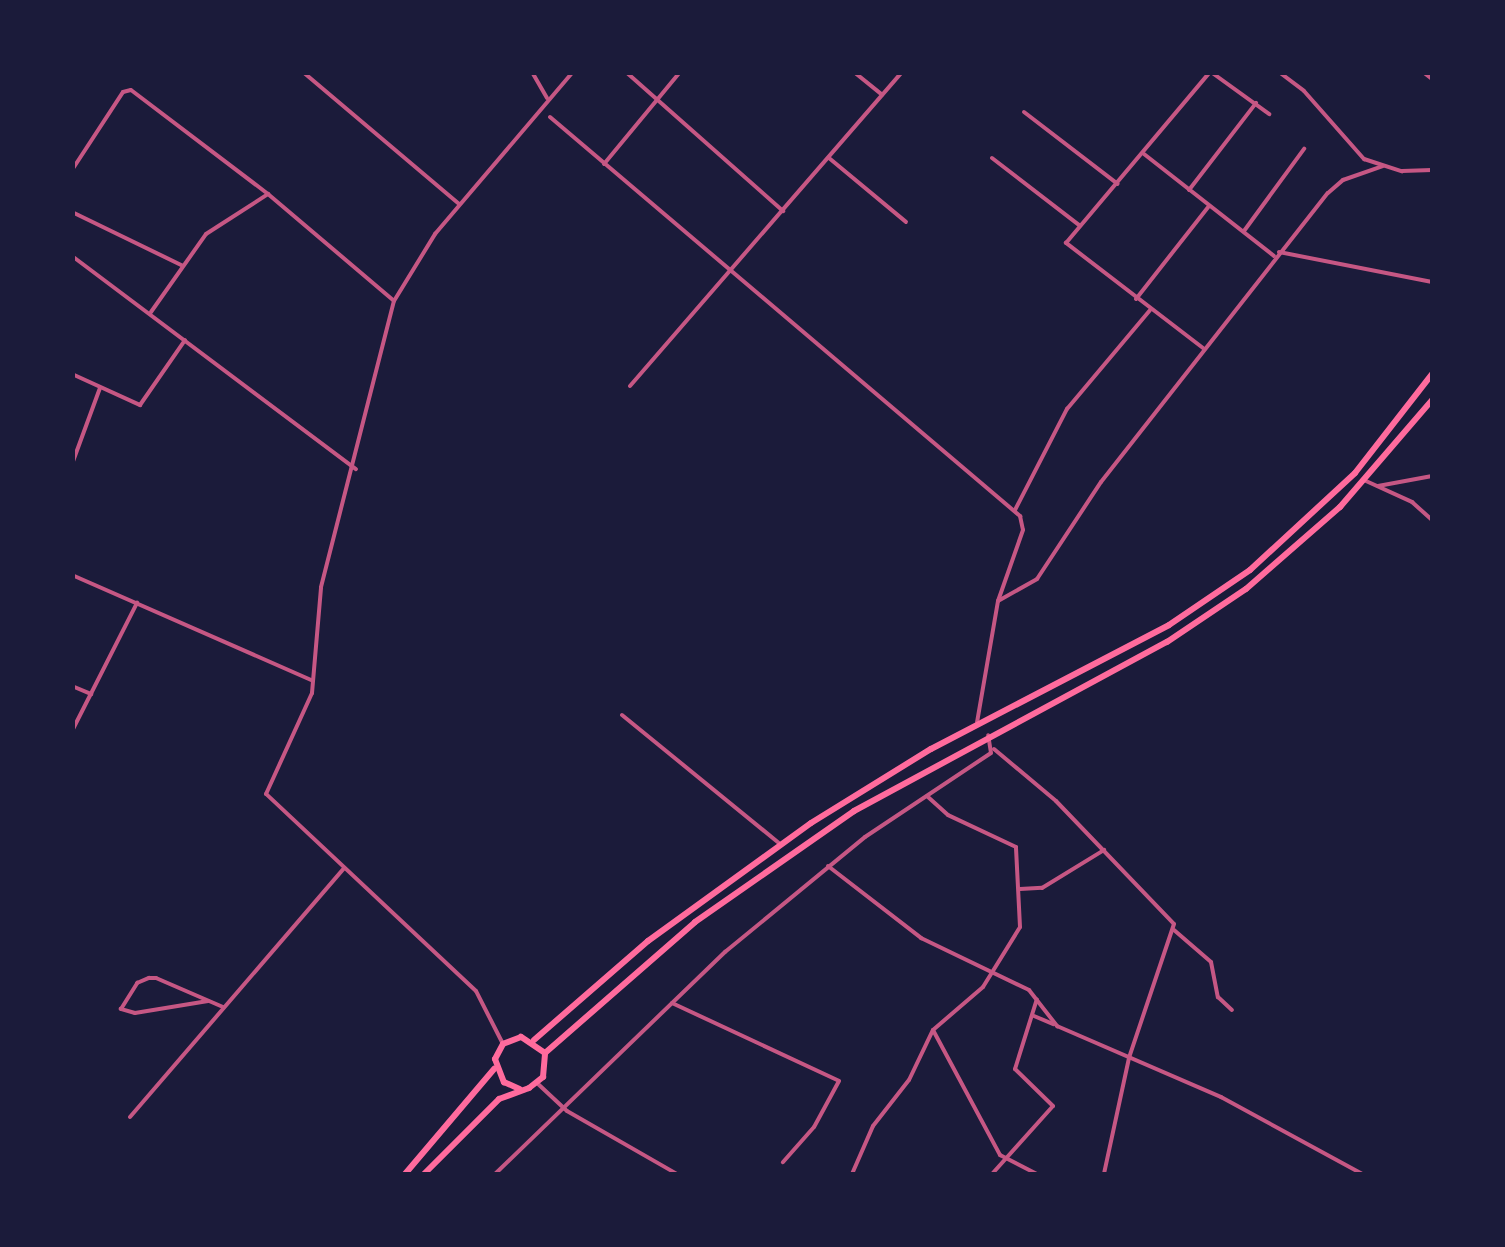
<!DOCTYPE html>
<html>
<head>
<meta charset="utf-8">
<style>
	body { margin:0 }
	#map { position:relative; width:1505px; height:1247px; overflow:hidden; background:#1b1b3a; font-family:Inter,sans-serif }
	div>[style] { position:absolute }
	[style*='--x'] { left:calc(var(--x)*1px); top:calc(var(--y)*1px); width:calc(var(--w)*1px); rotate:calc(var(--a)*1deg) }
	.minor>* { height:4px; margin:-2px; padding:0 2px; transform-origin:2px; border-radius:2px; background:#c65784 }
	.primary>* { height:6px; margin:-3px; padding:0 3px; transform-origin:3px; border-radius:3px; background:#ff6b9d }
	span { translate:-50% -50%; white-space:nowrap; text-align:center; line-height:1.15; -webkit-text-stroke:10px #1b1b3a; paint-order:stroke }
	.frame { position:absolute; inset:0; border:75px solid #1b1b3a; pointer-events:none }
</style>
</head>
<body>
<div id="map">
	<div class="minor">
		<div style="--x:303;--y:72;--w:204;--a:40.2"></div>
		<div style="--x:532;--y:72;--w:30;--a:60"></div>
		<div style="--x:626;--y:72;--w:210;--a:41.5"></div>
		<div style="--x:854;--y:72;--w:36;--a:39"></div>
		<div style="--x:1211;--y:72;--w:72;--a:35.9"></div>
		<div style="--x:1279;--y:72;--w:31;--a:37"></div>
		<div style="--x:1304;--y:91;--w:91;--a:48.6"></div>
		<div style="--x:1364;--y:159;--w:40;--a:18"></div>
		<div style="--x:1402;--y:171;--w:30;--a:-2"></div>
		<div style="--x:1423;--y:72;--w:11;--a:38"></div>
		<div style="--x:1024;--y:112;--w:118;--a:37.5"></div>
		<div style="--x:550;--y:117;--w:617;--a:40.33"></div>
		<div style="--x:1020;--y:516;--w:14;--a:78"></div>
		<div style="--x:1023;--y:530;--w:75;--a:109.4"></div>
		<div style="--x:998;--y:601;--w:123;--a:99.8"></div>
		<div style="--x:1144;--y:154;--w:165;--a:38.1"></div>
		<div style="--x:829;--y:158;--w:100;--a:39.7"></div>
		<div style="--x:992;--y:158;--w:110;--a:37.6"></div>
		<div style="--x:604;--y:164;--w:119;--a:-50.4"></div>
		<div style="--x:72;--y:170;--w:93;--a:-56.8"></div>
		<div style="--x:123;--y:92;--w:8;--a:-14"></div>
		<div style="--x:131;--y:90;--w:172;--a:37.2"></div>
		<div style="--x:268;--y:194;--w:165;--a:40.3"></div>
		<div style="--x:1189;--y:190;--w:110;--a:-52.4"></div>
		<div style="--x:72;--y:212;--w:123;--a:25.9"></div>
		<div style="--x:1244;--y:231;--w:102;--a:-53.8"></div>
		<div style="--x:1279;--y:252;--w:156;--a:11.1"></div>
		<div style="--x:72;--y:256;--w:355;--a:36.9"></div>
		<div style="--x:1136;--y:299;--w:118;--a:-51.9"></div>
		<div style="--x:151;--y:312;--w:95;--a:-54.8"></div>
		<div style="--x:206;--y:234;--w:74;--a:-32.8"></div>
		<div style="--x:1203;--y:348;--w:173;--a:-142.5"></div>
		<div style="--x:1066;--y:243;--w:224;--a:-49.9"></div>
		<div style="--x:72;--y:374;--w:75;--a:24.5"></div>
		<div style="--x:140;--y:405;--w:79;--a:-55.3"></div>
		<div style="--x:630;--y:386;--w:415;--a:-49.1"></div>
		<div style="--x:72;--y:464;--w:81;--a:-69.8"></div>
		<div style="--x:1366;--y:481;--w:51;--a:24.5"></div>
		<div style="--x:1412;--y:502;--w:27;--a:42"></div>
		<div style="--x:1378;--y:486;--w:55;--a:-10.5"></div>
		<div style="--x:1015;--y:510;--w:114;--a:-62.8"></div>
		<div style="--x:1067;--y:409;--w:129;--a:-50"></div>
		<div style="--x:72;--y:575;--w:263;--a:23.7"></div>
		<div style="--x:998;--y:601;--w:45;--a:-29.4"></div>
		<div style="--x:1037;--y:579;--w:116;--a:-56.6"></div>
		<div style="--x:1101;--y:482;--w:367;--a:-51.9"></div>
		<div style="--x:1328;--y:193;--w:20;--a:-41"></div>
		<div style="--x:1343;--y:180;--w:42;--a:-19.3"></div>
		<div style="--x:72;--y:686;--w:21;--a:23"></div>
		<div style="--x:622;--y:715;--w:204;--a:39.2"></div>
		<div style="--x:72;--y:731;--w:144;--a:-63.1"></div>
		<div style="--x:994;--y:749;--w:81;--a:40"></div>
		<div style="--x:1056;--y:801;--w:170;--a:46.2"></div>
		<div style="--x:1174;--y:924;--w:141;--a:108.6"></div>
		<div style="--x:1129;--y:1058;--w:119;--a:102.2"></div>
		<div style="--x:828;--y:866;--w:118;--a:37.7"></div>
		<div style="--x:921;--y:938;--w:120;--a:25.7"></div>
		<div style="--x:1029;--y:990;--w:46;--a:52.1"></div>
		<div style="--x:1057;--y:1026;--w:179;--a:23.4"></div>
		<div style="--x:1221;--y:1097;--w:161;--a:28.6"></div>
		<div style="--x:1020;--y:889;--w:22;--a:-3"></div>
		<div style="--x:1042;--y:888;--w:73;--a:-31.5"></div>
		<div style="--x:1174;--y:930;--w:49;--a:40.9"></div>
		<div style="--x:1211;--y:962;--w:36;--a:79"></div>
		<div style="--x:1218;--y:997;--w:19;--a:43"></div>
		<div style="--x:208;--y:1001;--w:74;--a:170.7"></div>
		<div style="--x:135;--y:1013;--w:15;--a:-164"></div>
		<div style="--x:121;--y:1009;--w:31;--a:-58"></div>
		<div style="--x:137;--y:983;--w:13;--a:-23"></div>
		<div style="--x:149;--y:978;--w:7;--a:0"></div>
		<div style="--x:156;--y:978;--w:73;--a:23.4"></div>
		<div style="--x:672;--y:1003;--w:184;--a:25"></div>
		<div style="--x:839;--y:1081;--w:52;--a:118.5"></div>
		<div style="--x:814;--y:1127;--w:47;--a:131.5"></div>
		<div style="--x:1034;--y:1016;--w:21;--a:23"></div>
		<div style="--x:933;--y:1030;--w:142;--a:61.8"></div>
		<div style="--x:1000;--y:1155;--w:42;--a:27.2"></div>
		<div style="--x:503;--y:1044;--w:59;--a:-117"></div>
		<div style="--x:476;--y:991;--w:288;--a:-136.8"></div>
		<div style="--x:266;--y:794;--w:111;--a:-65.5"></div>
		<div style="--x:312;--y:693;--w:106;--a:-85.1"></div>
		<div style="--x:321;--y:587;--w:295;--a:-75.7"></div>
		<div style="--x:394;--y:301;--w:79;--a:-58.5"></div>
		<div style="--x:435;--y:234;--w:213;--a:-49.6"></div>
		<div style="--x:537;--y:1083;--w:41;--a:43"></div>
		<div style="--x:567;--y:1111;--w:127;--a:29.8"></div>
		<div style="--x:130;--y:1117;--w:328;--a:-49.3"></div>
		<div style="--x:495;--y:1174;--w:320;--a:-44"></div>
		<div style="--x:725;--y:952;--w:181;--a:-39.4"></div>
		<div style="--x:865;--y:837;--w:151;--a:-33.7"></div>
		<div style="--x:991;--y:753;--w:18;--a:-99"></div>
		<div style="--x:852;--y:1174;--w:52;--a:-66.4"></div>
		<div style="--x:873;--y:1126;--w:58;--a:-52"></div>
		<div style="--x:909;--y:1080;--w:55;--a:-64.4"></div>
		<div style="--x:933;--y:1030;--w:66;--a:-40.7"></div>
		<div style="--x:983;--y:987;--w:70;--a:-58.3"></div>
		<div style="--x:1020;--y:927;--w:80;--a:-92.9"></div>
		<div style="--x:1016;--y:847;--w:75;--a:-154.8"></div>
		<div style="--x:948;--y:815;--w:28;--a:-138"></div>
		<div style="--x:992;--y:1174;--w:91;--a:-48.1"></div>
		<div style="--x:1053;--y:1106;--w:53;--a:-135.8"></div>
		<div style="--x:1015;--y:1069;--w:73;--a:-72.6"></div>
	</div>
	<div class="primary">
		<div style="--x:534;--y:1040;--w:151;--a:-41"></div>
		<div style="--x:648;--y:941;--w:201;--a:-35.9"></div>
		<div style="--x:811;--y:823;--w:141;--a:-31.7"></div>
		<div style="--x:931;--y:749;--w:268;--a:-27.5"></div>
		<div style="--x:1169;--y:625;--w:98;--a:-34.2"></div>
		<div style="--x:1250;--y:570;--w:143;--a:-42.7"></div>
		<div style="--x:1355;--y:473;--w:125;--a:-52.1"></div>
		<div style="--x:545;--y:1053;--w:199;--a:-41.1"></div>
		<div style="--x:695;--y:922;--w:194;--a:-34.9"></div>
		<div style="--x:854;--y:811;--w:356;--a:-28.4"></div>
		<div style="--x:1167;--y:642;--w:95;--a:-33.9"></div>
		<div style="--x:1246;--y:589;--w:125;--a:-41.1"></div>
		<div style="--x:1340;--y:507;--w:141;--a:-49.3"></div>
		<div style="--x:405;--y:1174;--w:138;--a:-49.7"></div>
		<div style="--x:424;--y:1174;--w:106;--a:-45"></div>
		<div style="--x:499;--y:1099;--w:32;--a:-20"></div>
		<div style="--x:529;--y:1088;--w:18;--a:-38"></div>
		<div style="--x:543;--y:1077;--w:24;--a:-85"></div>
		<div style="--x:545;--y:1053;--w:29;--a:-146"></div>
		<div style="--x:521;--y:1037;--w:19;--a:159"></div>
		<div style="--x:503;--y:1044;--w:17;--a:118"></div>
		<div style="--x:495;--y:1059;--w:25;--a:69"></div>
		<div style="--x:504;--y:1082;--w:17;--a:24"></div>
	</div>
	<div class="frame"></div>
</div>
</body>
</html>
